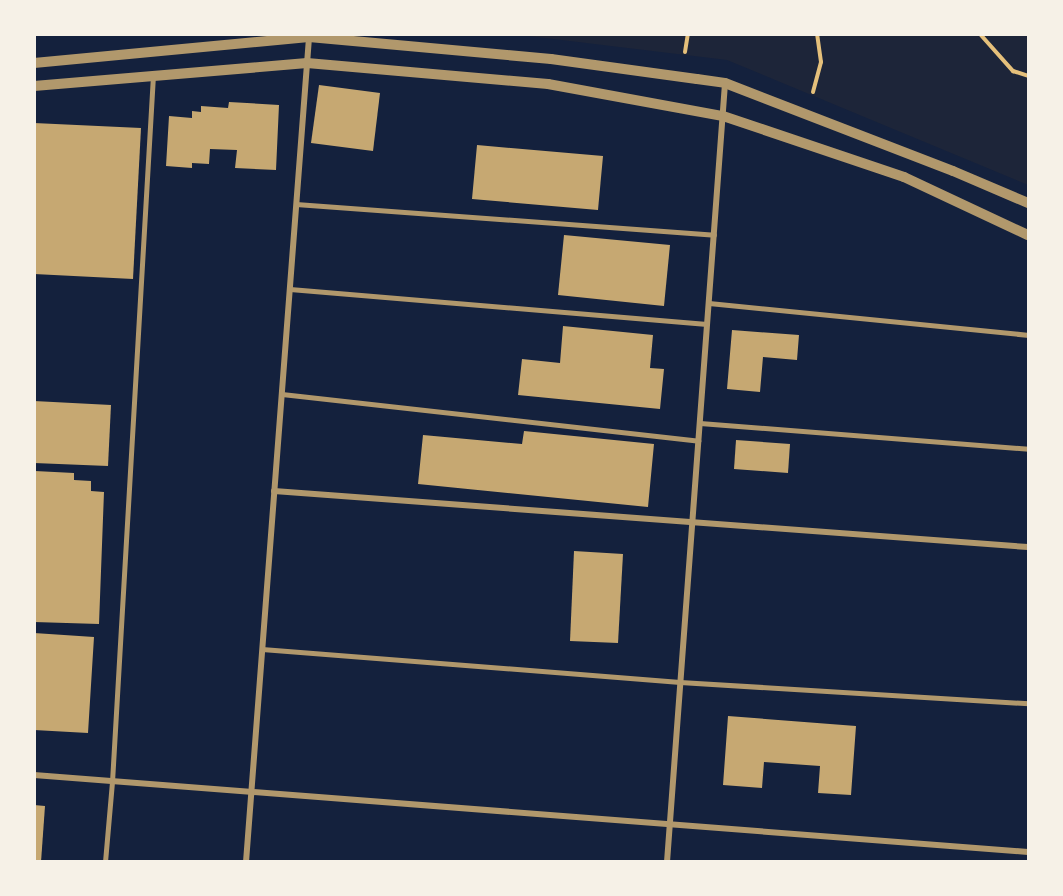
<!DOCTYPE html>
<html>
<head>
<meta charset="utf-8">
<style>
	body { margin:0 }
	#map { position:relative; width:1063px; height:896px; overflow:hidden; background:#14213d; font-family:"Fira Sans Condensed",sans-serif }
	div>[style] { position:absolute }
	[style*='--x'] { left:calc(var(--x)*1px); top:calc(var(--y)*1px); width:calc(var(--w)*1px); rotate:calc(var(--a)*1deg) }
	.green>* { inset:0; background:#1d2539 }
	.building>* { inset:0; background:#c6a872 }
	.path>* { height:4px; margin:-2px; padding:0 2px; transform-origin:2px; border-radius:2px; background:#e5c07b }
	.service>* { height:4.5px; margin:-2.25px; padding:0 2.25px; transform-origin:2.25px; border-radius:2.25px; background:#b1986c }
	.minor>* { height:6px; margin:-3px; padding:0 3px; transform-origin:3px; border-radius:3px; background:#b1986c }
	.tertiary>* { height:10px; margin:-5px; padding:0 5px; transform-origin:5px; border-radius:5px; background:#b1986c }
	span { translate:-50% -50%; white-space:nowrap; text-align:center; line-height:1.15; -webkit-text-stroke:4.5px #f6f1e7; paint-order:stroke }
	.frame { position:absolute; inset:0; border:36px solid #f6f1e7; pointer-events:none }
</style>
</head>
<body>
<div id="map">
	<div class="green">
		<div style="clip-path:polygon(520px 35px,1028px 35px,1028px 185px,727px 60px)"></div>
	</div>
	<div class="building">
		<div style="clip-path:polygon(319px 85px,380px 93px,373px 151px,311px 143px)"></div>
		<div style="clip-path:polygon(229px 102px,279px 105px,276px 170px,235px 168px,237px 150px,210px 149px,209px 164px,192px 163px,192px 168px,166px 166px,169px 116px,192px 118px,192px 111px,201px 112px,201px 106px,228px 108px)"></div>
		<div style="clip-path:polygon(34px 123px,141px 128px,133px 279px,34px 274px)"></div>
		<div style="clip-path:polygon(477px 145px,603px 156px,598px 210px,472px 199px)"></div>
		<div style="clip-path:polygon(564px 235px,670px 245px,664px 306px,558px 295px)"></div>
		<div style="clip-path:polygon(563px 326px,653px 335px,650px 368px,664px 369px,660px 409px,518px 395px,522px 359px,560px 363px)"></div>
		<div style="clip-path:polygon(732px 330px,799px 335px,797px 360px,763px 357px,760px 392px,727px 389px)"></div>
		<div style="clip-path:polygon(34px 401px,111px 405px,108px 466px,34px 463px)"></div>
		<div style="clip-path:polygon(524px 431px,654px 444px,648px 507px,418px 484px,423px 435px,522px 444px)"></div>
		<div style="clip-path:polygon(736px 440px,790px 444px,788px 473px,734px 469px)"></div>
		<div style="clip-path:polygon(35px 471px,74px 473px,74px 480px,91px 481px,91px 491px,104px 492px,99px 624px,34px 622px)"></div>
		<div style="clip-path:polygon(574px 551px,623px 554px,618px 643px,570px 641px)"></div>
		<div style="clip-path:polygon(34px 633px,94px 637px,88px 733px,34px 730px)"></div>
		<div style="clip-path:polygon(728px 716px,856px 726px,851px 795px,818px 793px,820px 766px,764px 762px,762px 788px,723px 785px)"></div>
		<div style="clip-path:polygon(34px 805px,45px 806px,41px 862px,34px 862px)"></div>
	</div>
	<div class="path">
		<div style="--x:980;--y:34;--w:50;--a:48.3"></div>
		<div style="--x:1013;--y:71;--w:16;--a:18"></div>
		<div style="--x:685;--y:52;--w:18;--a:-81"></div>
		<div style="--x:813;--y:92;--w:31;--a:-75"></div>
		<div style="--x:821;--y:62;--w:28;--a:-98"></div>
	</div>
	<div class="service">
		<div style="--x:296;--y:204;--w:419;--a:4.2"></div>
		<div style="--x:290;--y:289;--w:418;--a:4.8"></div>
		<div style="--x:709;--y:303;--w:321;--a:5.7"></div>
		<div style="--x:282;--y:394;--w:419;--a:6.4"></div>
		<div style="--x:700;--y:423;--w:329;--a:4.5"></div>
		<div style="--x:262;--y:649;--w:419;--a:4.5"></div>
		<div style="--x:680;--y:682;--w:349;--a:3.5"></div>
		<div style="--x:105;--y:862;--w:80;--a:-85"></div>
		<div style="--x:112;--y:782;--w:707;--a:-86.68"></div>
	</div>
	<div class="minor">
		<div style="--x:274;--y:491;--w:756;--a:4.25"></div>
		<div style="--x:34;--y:775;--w:997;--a:4.43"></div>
		<div style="--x:246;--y:862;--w:827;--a:-85.63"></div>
		<div style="--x:667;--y:862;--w:781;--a:-85.74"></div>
	</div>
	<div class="tertiary">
		<div style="--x:34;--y:63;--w:276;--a:-5.4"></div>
		<div style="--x:309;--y:37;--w:243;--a:5.2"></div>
		<div style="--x:551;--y:59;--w:147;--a:7.8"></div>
		<div style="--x:697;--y:79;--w:28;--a:8"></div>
		<div style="--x:725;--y:83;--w:244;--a:21.1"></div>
		<div style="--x:953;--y:171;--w:82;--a:23.1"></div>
		<div style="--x:34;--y:86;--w:274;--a:-4.8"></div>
		<div style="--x:307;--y:63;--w:242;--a:5"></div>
		<div style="--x:548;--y:84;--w:178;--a:10.4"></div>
		<div style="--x:723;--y:116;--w:191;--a:18.6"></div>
		<div style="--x:904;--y:177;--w:137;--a:25.1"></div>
	</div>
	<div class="frame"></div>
</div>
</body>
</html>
